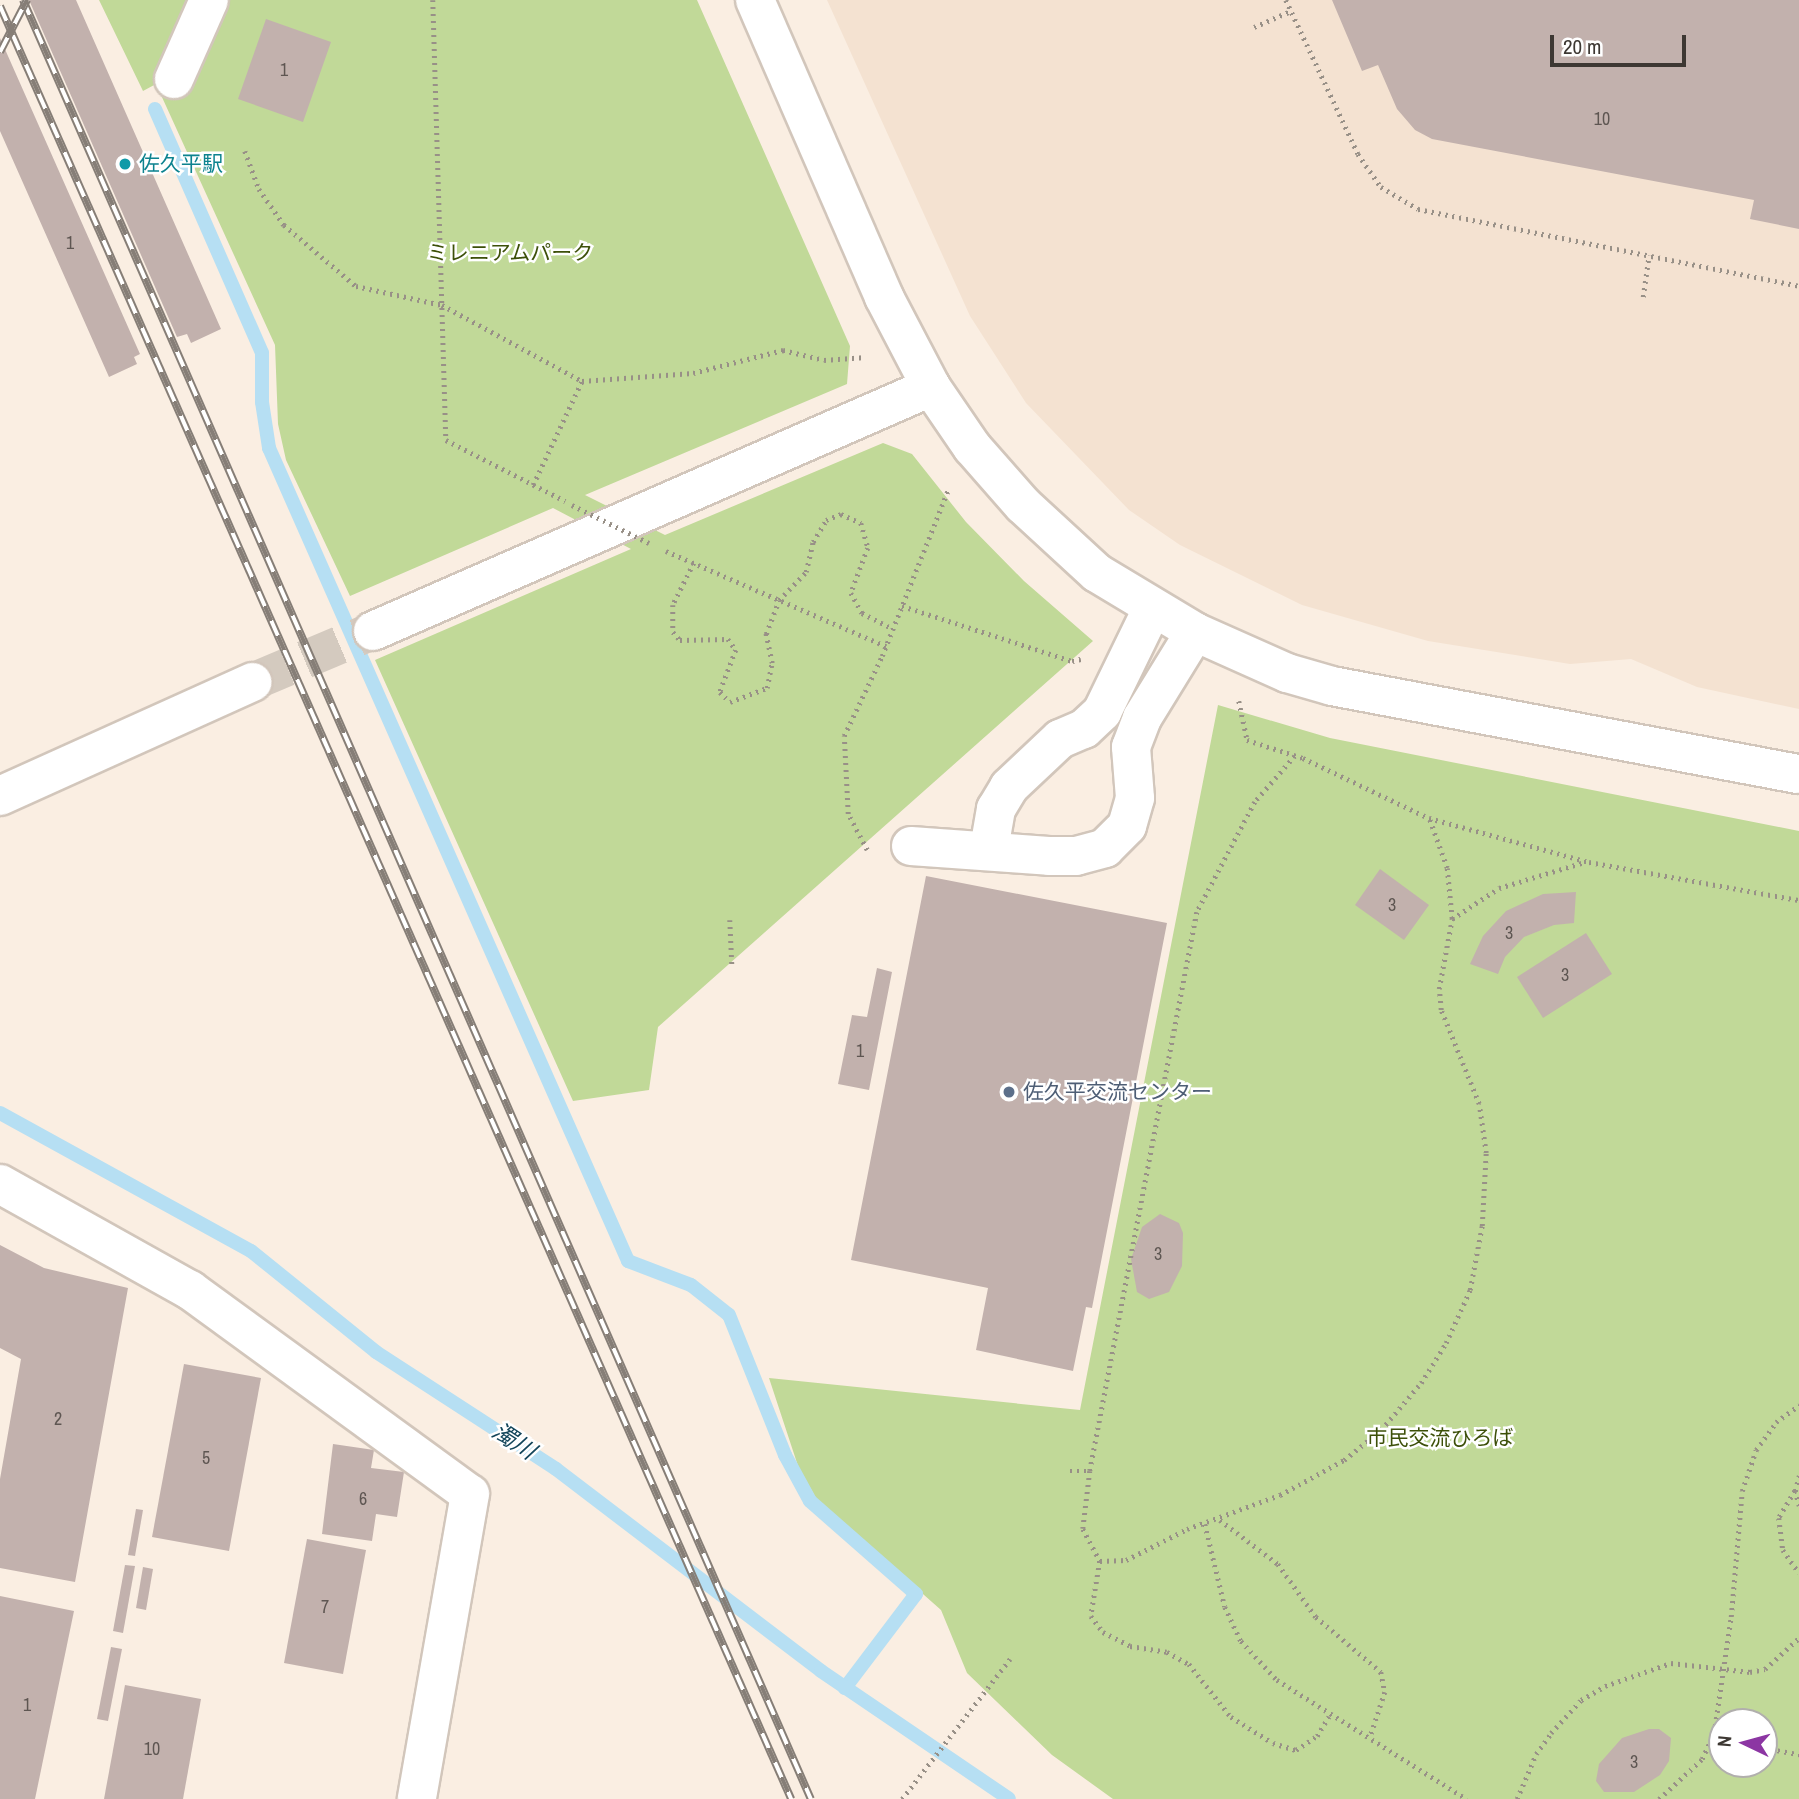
<!DOCTYPE html>
<html>
<head>
<meta charset="utf-8">
<style>
	body { margin:0 }
	#map { position:relative; width:1799px; height:1799px; overflow:hidden; background:#faeee2; font-family:"Archivo Narrow","Noto Sans JP",sans-serif }
	div>[style] { position:absolute }
	[style*='--x'] { left:calc(var(--x)*1px); top:calc(var(--y)*1px); width:calc(var(--w)*1px); rotate:calc(var(--a)*1deg) }
	.built>* { inset:0; background:#f4e2d1 }
	.green>* { inset:0; background:#c1d998 }
	.stream>* { height:14px; margin:-7px; padding:0 7px; transform-origin:7px; border-radius:7px; background:#b6dff3 }
	.building>* { inset:0; background:#c2b1ad }
	.minor-tunnel>* { height:38px; margin-top:-19px; transform-origin:0; background:repeating-linear-gradient(90deg,#d4cabf 0 38px,transparent 0 57px) }
	.path>* { height:4.5px; margin-top:-2.25px; transform-origin:0; background:repeating-linear-gradient(90deg,#989087 0 2px,transparent 0 7px) }
	.roads { filter:drop-shadow(2px 0 #d2c6bb) drop-shadow(-2px 0 #d2c6bb) drop-shadow(0 2px #d2c6bb) drop-shadow(0 -2px #d2c6bb) }
	.minor>* { height:38px; margin:-19px; padding:0 19px; transform-origin:19px; border-radius:19px; background:#fff }
	.rail>* { height:8px; margin-top:-4px; transform-origin:0; background:repeating-linear-gradient(90deg,#fff 0 16px,#867e77 0 32px); box-sizing:border-box; border-block:2px solid #867e77 }
	.path-bridge>* { height:4.5px; margin-top:-2.25px; transform-origin:0; background:repeating-linear-gradient(90deg,#989087 0 2px,transparent 0 7px) }
	.dots>* { width:19px; height:19px; translate:-50% -50%; box-sizing:border-box; border:4px solid #fff; border-radius:50% }
	span { translate:-50% -50%; white-space:nowrap; text-align:center; line-height:1.15; -webkit-text-stroke:5px #fff; paint-order:stroke }
	.number-label { font-size:18px; color:#5e5652 }
	.number-label span { -webkit-text-stroke-width:0 }
	.culture-label { font-size:21px; color:#0d838f }
	.left { translate:0 -50%; text-align:left }
	.park-label { font-size:21px; color:#3d5009 }
	.service-label { font-size:21px; color:#4e5e75 }
	.water-label { font-size:23px; color:#13455a; font-style:italic }
	.north { position:absolute; left:1708px; top:1708px; width:70px; height:70px; box-sizing:border-box; background:#fff; border:2px solid #b1afad; border-radius:50%; rotate:275deg; font-size:19px; font-weight:700; line-height:28px; text-align:center; color:#3d3833 }
	.north::after { content:''; display:block; margin:auto; width:24px; height:32px; background:#8c36a3; clip-path:polygon(50% 0,100% 100%,50% 72%,0 100%) }
	.scale { position:absolute; left:1550px; top:35px; width:136px; height:32px; box-sizing:border-box; border:4px solid #3d3833; border-top:0; padding-left:9px; font-size:21px; line-height:24px; white-space:nowrap; color:#3d3833; -webkit-text-stroke:5px #fff; paint-order:stroke }
</style>
</head>
<body>
<div id="map">
	<div class="built">
		<div style="clip-path:polygon(827px 0,1799px 0,1799px 709px,1697px 687px,1631px 659px,1570px 664px,1428px 641px,1302px 605px,1180px 545px,1129px 510px,1026px 403px,970px 316px)"></div>
	</div>
	<div class="green">
		<div style="clip-path:polygon(99px 0,697px 0,850px 346px,847px 384px,585px 495px,665px 535px,883px 443px,912px 454px,966px 522px,1024px 581px,1093px 641px,658px 1027px,649px 1090px,573px 1101px,375px 660px,631px 549px,553px 508px,350px 596px,286px 460px,278px 424px,275px 345px,156px 84px,143px 91px)"></div>
		<div style="clip-path:polygon(evenodd,1218px 705px,1330px 738px,1799px 831px,1799px 1799px,1113px 1799px,1052px 1755px,967px 1673px,941px 1610px,817px 1500px,798px 1466px,769px 1378px,1080px 1410px,1218px 705px,1722px 1722px,1764px 1722px,1764px 1764px,1722px 1764px,1722px 1722px)"></div>
	</div>
	<div class="stream">
		<div style="--x:155;--y:109;--w:266;--a:66.3"></div>
		<div style="--x:262;--y:353;--w:49;--a:90"></div>
		<div style="--x:262;--y:402;--w:47;--a:81.3"></div>
		<div style="--x:269;--y:448;--w:889;--a:66.17"></div>
		<div style="--x:628;--y:1261;--w:67;--a:20.9"></div>
		<div style="--x:691;--y:1285;--w:48;--a:38.3"></div>
		<div style="--x:729;--y:1315;--w:151;--a:68.2"></div>
		<div style="--x:785;--y:1455;--w:52;--a:61.5"></div>
		<div style="--x:810;--y:1501;--w:141;--a:41.3"></div>
		<div style="--x:916;--y:1594;--w:118;--a:127.1"></div>
		<div style="--x:0;--y:1113;--w:286;--a:28.8"></div>
		<div style="--x:251;--y:1251;--w:161;--a:38.9"></div>
		<div style="--x:376;--y:1352;--w:215;--a:33"></div>
		<div style="--x:556;--y:1469;--w:333;--a:37.3"></div>
		<div style="--x:821;--y:1671;--w:227;--a:34.2"></div>
	</div>
	<div class="building">
		<div style="clip-path:polygon(29px 0,76px 0,221px 329px,191px 343px,187px 334px,177px 337px)"></div>
		<div style="clip-path:polygon(1332px 0,1799px 0,1799px 229px,1750px 219px,1754px 200px,1432px 139px,1415px 130px,1397px 109px,1378px 65px,1362px 71px)"></div>
		<div style="clip-path:polygon(266px 19px,331px 42px,303px 122px,238px 99px)"></div>
		<div style="clip-path:polygon(0 38px,140px 354px,134px 357px,137px 364px,109px 377px,0 131px)"></div>
		<div style="clip-path:polygon(1380px 869px,1429px 905px,1404px 940px,1355px 905px)"></div>
		<div style="clip-path:polygon(926px 876px,1167px 923px,1092px 1308px,1086px 1307px,1073px 1371px,976px 1350px,988px 1288px,851px 1260px)"></div>
		<div style="clip-path:polygon(1576px 892px,1574px 923px,1554px 925px,1524px 937px,1505px 957px,1498px 974px,1470px 964px,1483px 936px,1506px 911px,1543px 894px)"></div>
		<div style="clip-path:polygon(1586px 933px,1612px 974px,1543px 1018px,1517px 977px)"></div>
		<div style="clip-path:polygon(877px 968px,892px 972px,869px 1090px,838px 1084px,852px 1015px,867px 1017px)"></div>
		<div style="clip-path:polygon(1160px 1214px,1179px 1223px,1183px 1233px,1182px 1266px,1169px 1292px,1149px 1299px,1137px 1292px,1131px 1259px,1142px 1227px)"></div>
		<div style="clip-path:polygon(0 1245px,44px 1268px,128px 1288px,75px 1582px,0 1568px,0 1479px,21px 1359px,0 1348px)"></div>
		<div style="clip-path:polygon(184px 1364px,261px 1378px,229px 1551px,152px 1537px)"></div>
		<div style="clip-path:polygon(333px 1444px,374px 1450px,371px 1468px,404px 1472px,397px 1517px,376px 1514px,372px 1541px,322px 1534px)"></div>
		<div style="clip-path:polygon(136px 1509px,143px 1510px,135px 1556px,128px 1555px)"></div>
		<div style="clip-path:polygon(307px 1539px,366px 1550px,343px 1674px,284px 1663px)"></div>
		<div style="clip-path:polygon(125px 1565px,135px 1566px,123px 1633px,113px 1631px)"></div>
		<div style="clip-path:polygon(143px 1567px,153px 1569px,146px 1610px,136px 1608px)"></div>
		<div style="clip-path:polygon(0 1596px,74px 1611px,35px 1799px,0 1799px)"></div>
		<div style="clip-path:polygon(111px 1647px,122px 1649px,108px 1721px,97px 1719px)"></div>
		<div style="clip-path:polygon(125px 1685px,201px 1699px,183px 1799px,104px 1799px)"></div>
		<div style="clip-path:polygon(1649px 1729px,1659px 1729px,1671px 1738px,1669px 1761px,1660px 1775px,1634px 1792px,1604px 1792px,1596px 1781px,1599px 1764px,1622px 1738px)"></div>
	</div>
	<div class="minor-tunnel">
		<div style="--x:252;--y:682;--w:131;--a:-22.9"></div>
	</div>
	<div class="path">
		<div style="--x:433;--y:0;--w:440;--a:88.3"></div>
		<div style="--x:446;--y:440;--w:134;--a:27.1"></div>
		<div style="--x:1286;--y:0;--w:170;--a:64.9"></div>
		<div style="--x:1358;--y:154;--w:40;--a:55.1"></div>
		<div style="--x:1381;--y:187;--w:43;--a:30.7"></div>
		<div style="--x:1418;--y:209;--w:389;--a:11.4"></div>
		<div style="--x:1254;--y:27;--w:40;--a:-23.4"></div>
		<div style="--x:245;--y:151;--w:40;--a:69.8"></div>
		<div style="--x:259;--y:189;--w:44;--a:55.2"></div>
		<div style="--x:284;--y:225;--w:94;--a:40.3"></div>
		<div style="--x:356;--y:286;--w:88;--a:12.5"></div>
		<div style="--x:442;--y:305;--w:159;--a:28.5"></div>
		<div style="--x:1643;--y:297;--w:42;--a:-81.9"></div>
		<div style="--x:533;--y:485;--w:115;--a:-64.8"></div>
		<div style="--x:582;--y:381;--w:111;--a:-4.1"></div>
		<div style="--x:693;--y:373;--w:93;--a:-14.3"></div>
		<div style="--x:783;--y:350;--w:42;--a:13.7"></div>
		<div style="--x:824;--y:360;--w:39;--a:-4"></div>
		<div style="--x:666;--y:551;--w:240;--a:23.4"></div>
		<div style="--x:694;--y:563;--w:47;--a:116.6"></div>
		<div style="--x:673;--y:605;--w:27;--a:90"></div>
		<div style="--x:673;--y:632;--w:11;--a:49"></div>
		<div style="--x:680;--y:640;--w:48;--a:-1.2"></div>
		<div style="--x:728;--y:639;--w:14;--a:54"></div>
		<div style="--x:736;--y:650;--w:45;--a:110.9"></div>
		<div style="--x:720;--y:692;--w:14;--a:45"></div>
		<div style="--x:730;--y:702;--w:40;--a:-21"></div>
		<div style="--x:767;--y:688;--w:25;--a:-79"></div>
		<div style="--x:772;--y:663;--w:30;--a:-102"></div>
		<div style="--x:766;--y:634;--w:36;--a:-69"></div>
		<div style="--x:779;--y:600;--w:39;--a:-46"></div>
		<div style="--x:806;--y:572;--w:31;--a:-77"></div>
		<div style="--x:813;--y:542;--w:26;--a:-59"></div>
		<div style="--x:826;--y:520;--w:16;--a:-22"></div>
		<div style="--x:841;--y:514;--w:22;--a:24"></div>
		<div style="--x:861;--y:523;--w:26;--a:74"></div>
		<div style="--x:868;--y:548;--w:48;--a:110.7"></div>
		<div style="--x:851;--y:593;--w:23;--a:61"></div>
		<div style="--x:862;--y:613;--w:35;--a:27"></div>
		<div style="--x:902;--y:606;--w:179;--a:17.9"></div>
		<div style="--x:1072;--y:661;--w:9;--a:-13"></div>
		<div style="--x:1239;--y:701;--w:40;--a:78"></div>
		<div style="--x:1247;--y:740;--w:59;--a:17.8"></div>
		<div style="--x:1303;--y:758;--w:140;--a:25.5"></div>
		<div style="--x:1429;--y:818;--w:166;--a:15.4"></div>
		<div style="--x:1589;--y:862;--w:213;--a:10.3"></div>
		<div style="--x:1295;--y:756;--w:61;--a:131"></div>
		<div style="--x:1255;--y:802;--w:124;--a:117.8"></div>
		<div style="--x:1197;--y:912;--w:569;--a:100.84"></div>
		<div style="--x:1090;--y:1471;--w:58;--a:96.9"></div>
		<div style="--x:1083;--y:1529;--w:36;--a:62"></div>
		<div style="--x:1100;--y:1561;--w:26;--a:-2"></div>
		<div style="--x:1126;--y:1560;--w:68;--a:-26.9"></div>
		<div style="--x:1187;--y:1529;--w:99;--a:-20.1"></div>
		<div style="--x:1280;--y:1495;--w:73;--a:-28.7"></div>
		<div style="--x:1344;--y:1460;--w:48;--a:-39"></div>
		<div style="--x:1381;--y:1430;--w:62;--a:-49.6"></div>
		<div style="--x:1421;--y:1383;--w:47;--a:-58"></div>
		<div style="--x:1446;--y:1343;--w:58;--a:-65.6"></div>
		<div style="--x:1470;--y:1290;--w:65;--a:-79.4"></div>
		<div style="--x:1482;--y:1226;--w:73;--a:-86.9"></div>
		<div style="--x:1486;--y:1153;--w:49;--a:-98.1"></div>
		<div style="--x:1479;--y:1104;--w:101;--a:-112"></div>
		<div style="--x:1441;--y:1010;--w:21;--a:-95"></div>
		<div style="--x:1439;--y:989;--w:71;--a:-79.5"></div>
		<div style="--x:1452;--y:919;--w:51;--a:-95.6"></div>
		<div style="--x:1447;--y:868;--w:53;--a:-109.8"></div>
		<div style="--x:867;--y:850;--w:41;--a:-117.8"></div>
		<div style="--x:848;--y:814;--w:78;--a:-92.9"></div>
		<div style="--x:844;--y:736;--w:89;--a:-64.6"></div>
		<div style="--x:882;--y:656;--w:181;--a:-68.3"></div>
		<div style="--x:1452;--y:919;--w:56;--a:-33.4"></div>
		<div style="--x:1499;--y:888;--w:90;--a:-16.8"></div>
		<div style="--x:730;--y:920;--w:44;--a:87.4"></div>
		<div style="--x:1070;--y:1471;--w:20;--a:0"></div>
		<div style="--x:1795;--y:1491;--w:16;--a:-75"></div>
		<div style="--x:1799;--y:1506;--w:16;--a:-105"></div>
		<div style="--x:1795;--y:1491;--w:31;--a:121"></div>
		<div style="--x:1779;--y:1518;--w:32;--a:83"></div>
		<div style="--x:1783;--y:1550;--w:28;--a:55"></div>
		<div style="--x:1220;--y:1520;--w:73;--a:37.2"></div>
		<div style="--x:1278;--y:1564;--w:65;--a:54.4"></div>
		<div style="--x:1316;--y:1617;--w:85;--a:40.2"></div>
		<div style="--x:1381;--y:1672;--w:20;--a:79"></div>
		<div style="--x:1385;--y:1692;--w:48;--a:108.1"></div>
		<div style="--x:1205;--y:1524;--w:85;--a:76.5"></div>
		<div style="--x:1225;--y:1607;--w:38;--a:65"></div>
		<div style="--x:1241;--y:1641;--w:53;--a:47.3"></div>
		<div style="--x:1277;--y:1680;--w:224;--a:32.1"></div>
		<div style="--x:1100;--y:1561;--w:56;--a:99.3"></div>
		<div style="--x:1091;--y:1616;--w:20;--a:53"></div>
		<div style="--x:1103;--y:1632;--w:30;--a:27"></div>
		<div style="--x:1130;--y:1646;--w:37;--a:9"></div>
		<div style="--x:1167;--y:1652;--w:25;--a:29"></div>
		<div style="--x:1189;--y:1664;--w:68;--a:51.6"></div>
		<div style="--x:1231;--y:1717;--w:49;--a:31.8"></div>
		<div style="--x:1273;--y:1743;--w:24;--a:17"></div>
		<div style="--x:1296;--y:1750;--w:25;--a:-34"></div>
		<div style="--x:1317;--y:1736;--w:23;--a:-59"></div>
		<div style="--x:1714;--y:1733;--w:8;--a:14"></div>
		<div style="--x:1764;--y:1748;--w:36;--a:10"></div>
		<div style="--x:902;--y:1799;--w:177;--a:-52.4"></div>
		<div style="--x:1517;--y:1799;--w:49;--a:-67.1"></div>
		<div style="--x:1536;--y:1754;--w:26;--a:-54"></div>
		<div style="--x:1551;--y:1733;--w:45;--a:-47.7"></div>
		<div style="--x:1581;--y:1700;--w:28;--a:-30"></div>
		<div style="--x:1605;--y:1686;--w:70;--a:-19.2"></div>
		<div style="--x:1671;--y:1663;--w:80;--a:6.5"></div>
		<div style="--x:1750;--y:1672;--w:15;--a:-11"></div>
		<div style="--x:1765;--y:1669;--w:46;--a:-42.4"></div>
		<div style="--x:1659;--y:1799;--w:59;--a:-42.9"></div>
		<div style="--x:1702;--y:1759;--w:29;--a:-65"></div>
		<div style="--x:1714;--y:1733;--w:117;--a:-81.7"></div>
		<div style="--x:1731;--y:1617;--w:126;--a:-85"></div>
		<div style="--x:1742;--y:1491;--w:43;--a:-71.1"></div>
		<div style="--x:1756;--y:1450;--w:34;--a:-54"></div>
		<div style="--x:1776;--y:1422;--w:29;--a:-36"></div>
	</div>
	<div class="roads">
		<div class="minor">
			<div style="--x:755;--y:0;--w:324;--a:66.5"></div>
			<div style="--x:884;--y:297;--w:102;--a:62.4"></div>
			<div style="--x:931;--y:387;--w:73;--a:55.7"></div>
			<div style="--x:972;--y:447;--w:77;--a:48.7"></div>
			<div style="--x:1023;--y:505;--w:100;--a:42.6"></div>
			<div style="--x:1097;--y:573;--w:114;--a:31"></div>
			<div style="--x:1195;--y:632;--w:101;--a:24"></div>
			<div style="--x:1287;--y:673;--w:47;--a:16.1"></div>
			<div style="--x:1332;--y:686;--w:475;--a:10.7"></div>
			<div style="--x:174;--y:79;--w:86;--a:-66.1"></div>
			<div style="--x:373;--y:631;--w:609;--a:-23.62"></div>
			<div style="--x:0;--y:796;--w:277;--a:-24.3"></div>
			<div style="--x:911;--y:846;--w:138;--a:4.1"></div>
			<div style="--x:1049;--y:856;--w:27;--a:0"></div>
			<div style="--x:1076;--y:856;--w:30;--a:-15"></div>
			<div style="--x:1105;--y:848;--w:31;--a:-45"></div>
			<div style="--x:1127;--y:826;--w:29;--a:-74"></div>
			<div style="--x:1135;--y:798;--w:51;--a:-94.5"></div>
			<div style="--x:1131;--y:747;--w:31;--a:-69"></div>
			<div style="--x:1142;--y:718;--w:101;--a:-58.4"></div>
			<div style="--x:989;--y:849;--w:41;--a:-80.1"></div>
			<div style="--x:996;--y:809;--w:26;--a:-59"></div>
			<div style="--x:1009;--y:787;--w:70;--a:-43.3"></div>
			<div style="--x:1060;--y:739;--w:26;--a:-23"></div>
			<div style="--x:1084;--y:729;--w:25;--a:-43"></div>
			<div style="--x:1102;--y:712;--w:114;--a:-64.1"></div>
			<div style="--x:0;--y:1184;--w:218;--a:29.2"></div>
			<div style="--x:190;--y:1290;--w:346;--a:36.1"></div>
			<div style="--x:470;--y:1494;--w:310;--a:99.9"></div>
		</div>
	</div>
	<div class="rail">
		<div style="--x:23;--y:0;--w:1964;--a:66.35"></div>
		<div style="--x:0;--y:6;--w:1960;--a:66.19"></div>
		<div style="--x:0;--y:52;--w:59;--a:-62.6"></div>
	</div>
	<div class="path-bridge">
		<div style="--x:572;--y:505;--w:86;--a:26.3"></div>
	</div>
	<div class="dots">
		<div style="left:125px;top:164px;background:#0f9aa8"></div>
		<div style="left:1009px;top:1092px;background:#5c6f8a"></div>
	</div>
	<div class="number-label">
		<span style="left:284px;top:70px">1</span>
		<span style="left:1602px;top:119px">10</span>
		<span style="left:70px;top:243px">1</span>
		<span style="left:1392px;top:905px">3</span>
		<span style="left:1509px;top:933px">3</span>
		<span style="left:1565px;top:975px">3</span>
		<span style="left:860px;top:1051px">1</span>
		<span style="left:1158px;top:1254px">3</span>
		<span style="left:58px;top:1419px">2</span>
		<span style="left:206px;top:1458px">5</span>
		<span style="left:363px;top:1499px">6</span>
		<span style="left:325px;top:1607px">7</span>
		<span style="left:27px;top:1705px">1</span>
		<span style="left:152px;top:1749px">10</span>
		<span style="left:1634px;top:1762px">3</span>
	</div>
	<div class="culture-label">
		<span class="left" style="left:139px;top:164px">佐久平駅</span>
	</div>
	<div class="park-label">
		<span style="left:510px;top:253px">ミレニアムパーク</span>
		<span style="left:1440px;top:1438px">市民交流ひろば</span>
	</div>
	<div class="service-label">
		<span class="left" style="left:1023px;top:1092px">佐久平交流センター</span>
	</div>
	<div class="water-label">
		<span style="left:514px;top:1441px;rotate:33deg">濁川</span>
	</div>
	<div class="north">N</div>
	<div class="scale">20 m</div>
</div>
</body>
</html>
